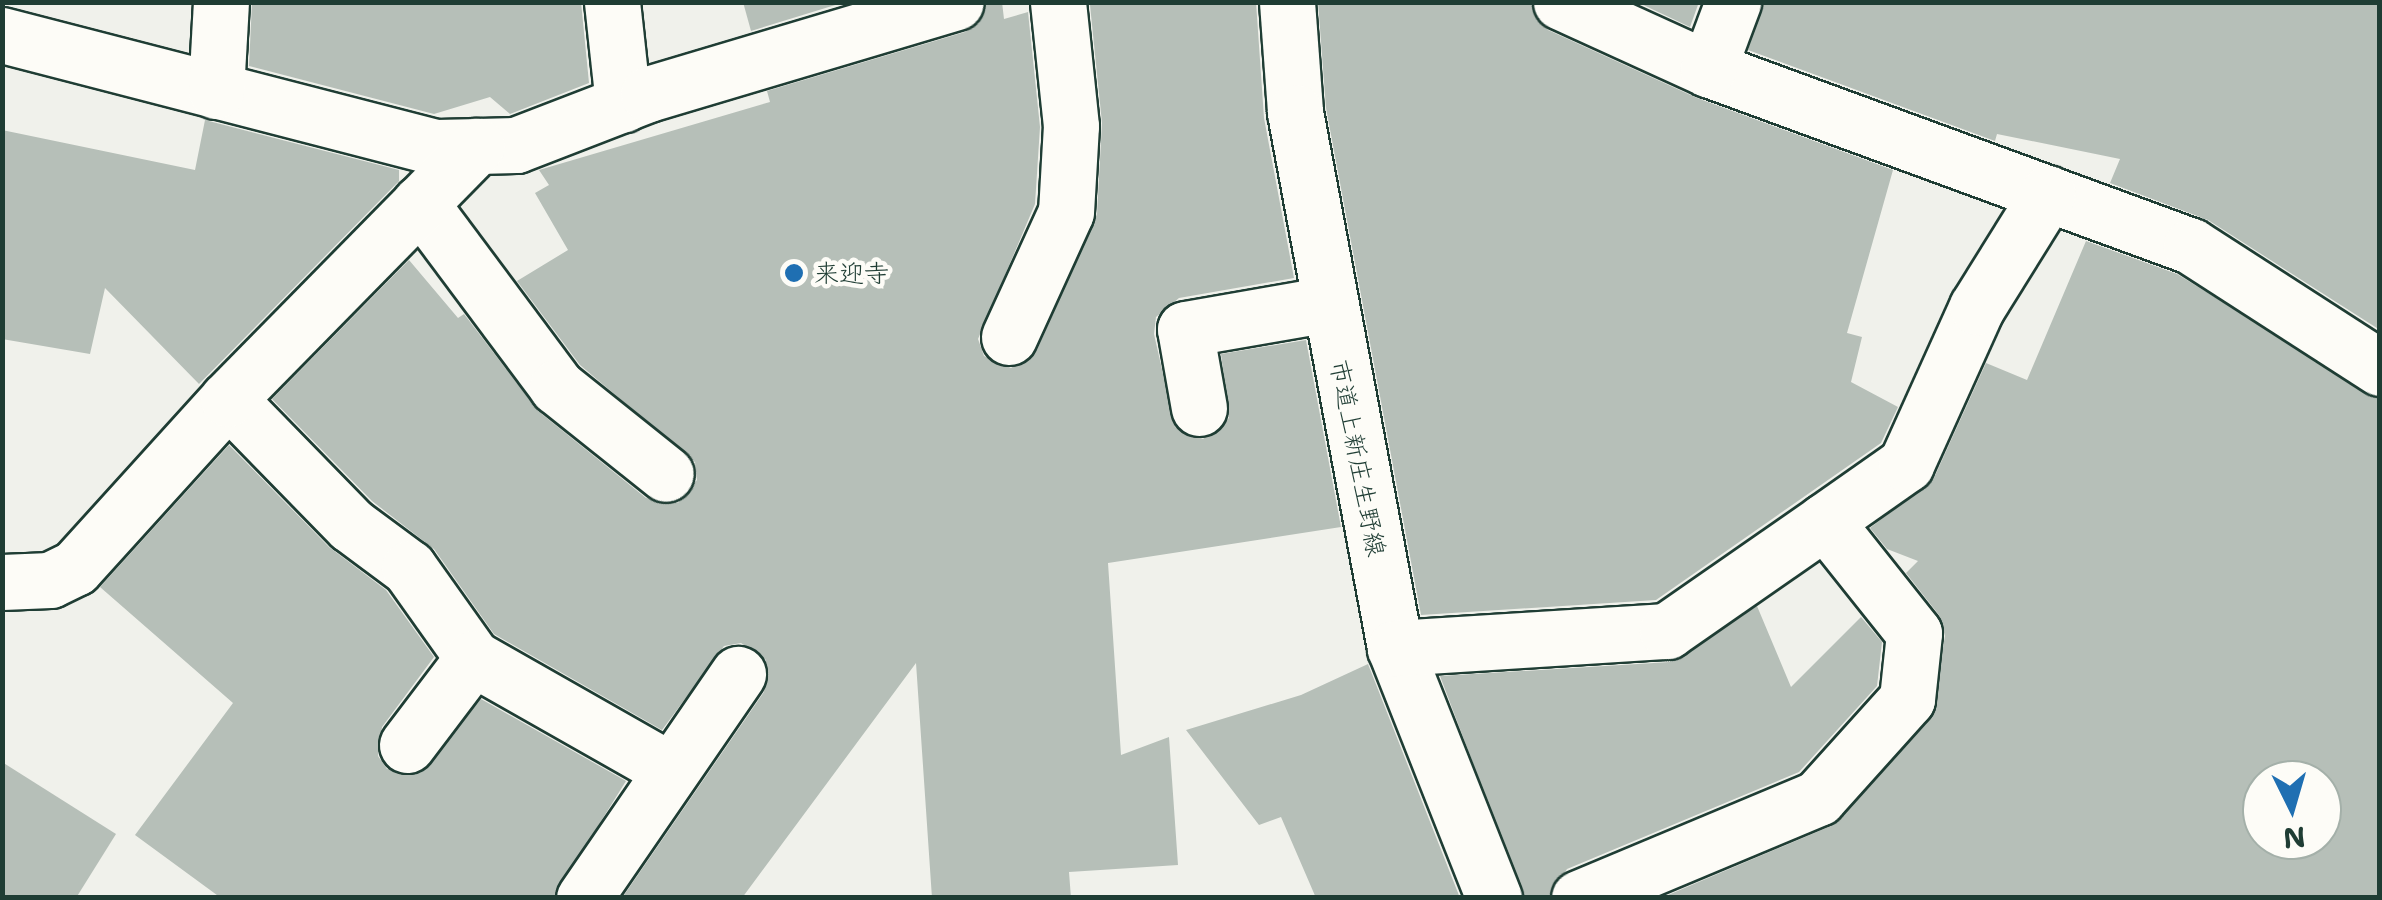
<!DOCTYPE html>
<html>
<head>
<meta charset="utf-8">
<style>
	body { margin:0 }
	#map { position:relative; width:2382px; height:900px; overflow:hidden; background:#f0f1eb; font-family:"Shantell Sans","Klee One",sans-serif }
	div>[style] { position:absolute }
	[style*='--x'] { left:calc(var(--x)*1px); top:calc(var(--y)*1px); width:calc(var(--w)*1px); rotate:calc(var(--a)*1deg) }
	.building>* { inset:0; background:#b6bfb8 }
	.roads { filter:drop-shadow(2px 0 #1f3d34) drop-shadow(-2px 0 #1f3d34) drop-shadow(0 2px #1f3d34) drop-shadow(0 -2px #1f3d34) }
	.minor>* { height:55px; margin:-27.5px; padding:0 27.5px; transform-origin:27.5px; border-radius:27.5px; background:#fdfcf7 }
	.dots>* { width:28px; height:28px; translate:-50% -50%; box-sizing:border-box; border:5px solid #fdfcf7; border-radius:50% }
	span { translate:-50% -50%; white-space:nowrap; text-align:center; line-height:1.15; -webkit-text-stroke:9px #fdfcf7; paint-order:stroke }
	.poi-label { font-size:25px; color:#1f3d34 }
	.left { translate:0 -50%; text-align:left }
	.street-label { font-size:25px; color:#1f3d34 }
	.frame { position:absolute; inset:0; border:5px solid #1f3d34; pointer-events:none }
	.north { position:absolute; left:2242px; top:760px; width:100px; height:100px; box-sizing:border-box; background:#fdfcf7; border:2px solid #a4b0a9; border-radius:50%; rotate:175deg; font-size:28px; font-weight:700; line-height:40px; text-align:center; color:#1f3d34 }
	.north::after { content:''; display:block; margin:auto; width:35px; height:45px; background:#1f6fb2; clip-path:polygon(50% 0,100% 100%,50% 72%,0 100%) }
</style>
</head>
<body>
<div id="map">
	<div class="building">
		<div style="clip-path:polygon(252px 2px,581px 2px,589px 83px,510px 114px,490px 97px,434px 114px,249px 66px)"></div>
		<div style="clip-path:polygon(743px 2px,845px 2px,751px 31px)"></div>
		<div style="clip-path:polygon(986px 2px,1002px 2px,1004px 19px,1028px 12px,1040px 127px,1035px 204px,978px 339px,984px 356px,1011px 368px,1037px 350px,1097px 214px,1102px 123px,1090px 5px,1256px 2px,1264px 118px,1294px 278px,1179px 298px,1156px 317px,1154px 334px,1175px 427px,1203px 439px,1229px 418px,1221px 354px,1306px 340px,1341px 527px,1108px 563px,1121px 755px,1169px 737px,1178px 865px,1069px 872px,1071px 898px,932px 898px,916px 663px,742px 898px,622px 898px,764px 692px,766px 660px,741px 643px,724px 646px,662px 730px,494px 634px,434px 549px,372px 501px,272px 399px,409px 260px,458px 318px,464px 314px,538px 411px,646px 498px,678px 503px,697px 480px,695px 462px,580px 365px,517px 281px,568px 250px,535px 193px,549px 185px,539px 170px,770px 102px,767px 91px,965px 32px,979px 23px)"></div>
		<div style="clip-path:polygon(1318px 2px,1530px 2px,1548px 30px,1697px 98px,1893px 170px,1847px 333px,1862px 337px,1851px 382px,1898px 407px,1881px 443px,1656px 600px,1421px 615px,1326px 108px)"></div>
		<div style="clip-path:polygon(1637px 2px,1699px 2px,1690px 27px)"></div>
		<div style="clip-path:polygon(1763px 2px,2380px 2px,2380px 330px,2208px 220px,2110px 183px,2120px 159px,1997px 134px,1995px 141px,1748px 50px)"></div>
		<div style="clip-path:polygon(205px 120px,399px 170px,399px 181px,199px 384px,105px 288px,90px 354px,2px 339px,2px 130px,195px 170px)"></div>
		<div style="clip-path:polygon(evenodd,2086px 241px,2177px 274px,2380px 399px,2380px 898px,1661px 898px,1831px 826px,1930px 720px,1945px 636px,1939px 615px,1906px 573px,1918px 561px,1887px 549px,1870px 528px,1934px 478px,1986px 363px,2027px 380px,2086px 241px,2262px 780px,2322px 780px,2322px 840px,2262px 840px,2262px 780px)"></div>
		<div style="clip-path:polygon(229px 445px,329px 547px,386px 590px,434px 657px,382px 727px,378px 756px,387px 769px,420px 773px,481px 699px,626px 781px,553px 898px,221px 898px,135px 835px,233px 703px,100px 587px)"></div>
		<div style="clip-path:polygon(1757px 606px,1791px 687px,1861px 617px,1882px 642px,1877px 686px,1799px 772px,1567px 869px,1548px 898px,1524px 898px,1440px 676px,1670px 662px)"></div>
		<div style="clip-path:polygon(1368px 664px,1460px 898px,1316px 898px,1281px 817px,1259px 825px,1186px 730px,1301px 695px)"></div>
		<div style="clip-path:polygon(2px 762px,116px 834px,76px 898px,2px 898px)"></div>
	</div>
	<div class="roads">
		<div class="minor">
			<div style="--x:612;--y:2;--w:103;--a:83.8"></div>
			<div style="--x:1287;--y:2;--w:110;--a:85.8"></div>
			<div style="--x:1295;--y:112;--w:545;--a:79.43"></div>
			<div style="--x:1395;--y:648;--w:269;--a:68.4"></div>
			<div style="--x:1561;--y:2;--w:162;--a:24.5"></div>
			<div style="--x:1708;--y:69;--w:514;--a:20.13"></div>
			<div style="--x:2191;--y:246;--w:225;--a:32.8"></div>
			<div style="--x:2;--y:35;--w:448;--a:14.5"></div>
			<div style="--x:436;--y:147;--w:80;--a:-1.4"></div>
			<div style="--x:516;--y:145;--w:142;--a:-21.1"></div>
			<div style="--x:648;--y:94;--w:321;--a:-16.6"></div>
			<div style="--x:1708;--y:69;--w:72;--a:-69.5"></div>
			<div style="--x:216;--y:91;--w:89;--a:-86.8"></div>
			<div style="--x:420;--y:203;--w:229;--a:53.3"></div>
			<div style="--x:557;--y:387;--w:139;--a:38.6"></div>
			<div style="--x:1009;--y:337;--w:137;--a:-65.5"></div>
			<div style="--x:1066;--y:212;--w:86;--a:-86.7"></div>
			<div style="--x:1071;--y:126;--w:125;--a:-96"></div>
			<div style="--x:228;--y:399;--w:176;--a:45.7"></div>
			<div style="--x:351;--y:525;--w:72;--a:36.6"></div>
			<div style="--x:409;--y:568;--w:110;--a:54.6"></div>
			<div style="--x:473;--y:658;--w:224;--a:29.6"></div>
			<div style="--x:1199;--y:408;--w:80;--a:-100"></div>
			<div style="--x:1185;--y:329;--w:145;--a:-9.9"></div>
			<div style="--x:2;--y:582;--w:48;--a:-2.4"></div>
			<div style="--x:50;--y:580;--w:28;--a:-26"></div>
			<div style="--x:75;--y:568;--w:228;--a:-47.8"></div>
			<div style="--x:228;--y:399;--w:355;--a:-45.5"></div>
			<div style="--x:1395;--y:648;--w:273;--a:-3.6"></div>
			<div style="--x:1667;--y:631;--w:193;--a:-34.8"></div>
			<div style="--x:1825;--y:521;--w:99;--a:-35.1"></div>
			<div style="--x:1906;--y:464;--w:172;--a:-65.7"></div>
			<div style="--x:1977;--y:307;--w:134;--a:-58.1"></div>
			<div style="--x:407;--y:745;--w:109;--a:-52.8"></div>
			<div style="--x:584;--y:898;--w:272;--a:-55.5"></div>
			<div style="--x:1579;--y:898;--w:259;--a:-22.7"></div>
			<div style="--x:1818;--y:798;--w:133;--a:-48"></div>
			<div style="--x:1907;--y:699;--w:66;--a:-83.9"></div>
			<div style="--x:1914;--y:633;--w:143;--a:-128.5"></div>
		</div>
	</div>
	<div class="dots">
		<div style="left:794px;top:273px;background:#1f6fb2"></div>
	</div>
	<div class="poi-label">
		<span class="left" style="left:814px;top:273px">来迎寺</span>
	</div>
	<div class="street-label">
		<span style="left:1358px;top:458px;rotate:79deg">市道上新庄生野線</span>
	</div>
	<div class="frame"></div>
	<div class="north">N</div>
</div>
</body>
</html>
